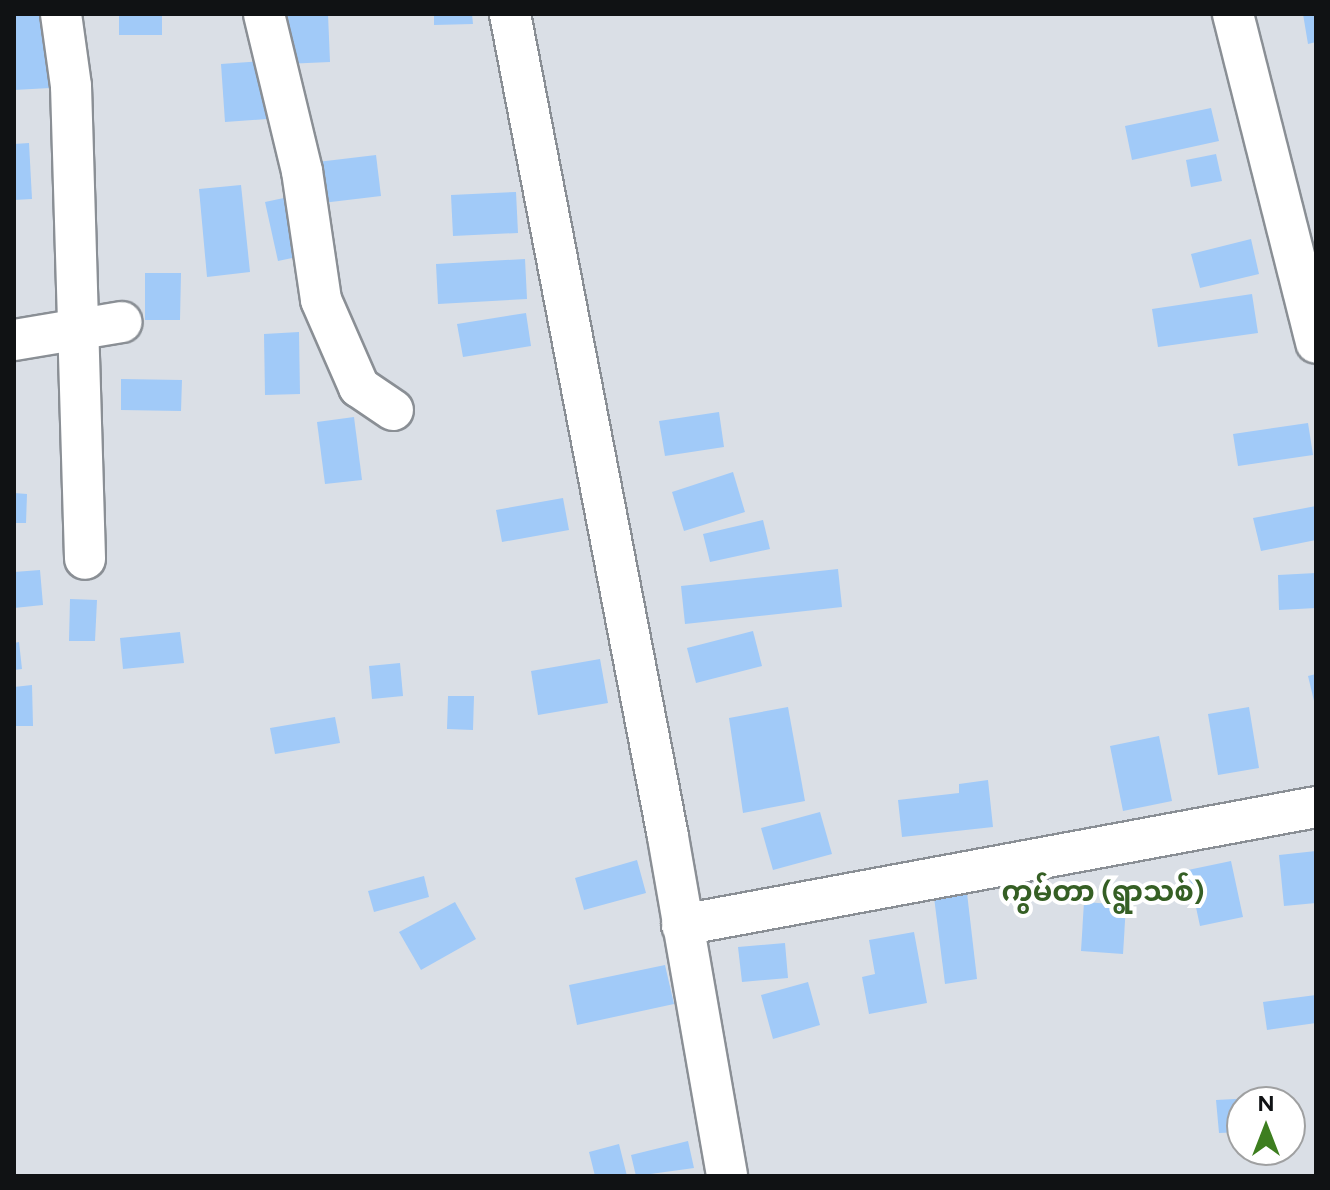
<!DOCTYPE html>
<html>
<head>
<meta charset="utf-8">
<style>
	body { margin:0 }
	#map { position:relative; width:1330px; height:1190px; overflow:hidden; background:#dadfe6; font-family:Figtree,"Noto Sans Myanmar",sans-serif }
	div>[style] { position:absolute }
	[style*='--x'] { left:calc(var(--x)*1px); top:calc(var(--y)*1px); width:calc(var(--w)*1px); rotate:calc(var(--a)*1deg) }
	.building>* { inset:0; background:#a1caf8 }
	.roads { filter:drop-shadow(2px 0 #8a8f95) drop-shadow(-2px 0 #8a8f95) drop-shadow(0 2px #8a8f95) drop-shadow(0 -2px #8a8f95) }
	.minor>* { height:40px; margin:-20px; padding:0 20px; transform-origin:20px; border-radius:20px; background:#fff }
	span { translate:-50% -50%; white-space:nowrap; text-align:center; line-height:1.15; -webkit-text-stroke:8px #fff; paint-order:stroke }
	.quarter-label { font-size:28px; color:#355f24; font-weight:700 }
	.frame { position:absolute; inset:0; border:16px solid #101214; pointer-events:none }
	.north { position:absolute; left:1226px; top:1086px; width:80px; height:80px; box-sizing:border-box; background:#fff; border:2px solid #9fa0a1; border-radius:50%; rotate:0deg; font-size:22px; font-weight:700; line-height:32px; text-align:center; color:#101214 }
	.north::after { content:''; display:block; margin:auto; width:28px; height:36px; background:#3d7e1f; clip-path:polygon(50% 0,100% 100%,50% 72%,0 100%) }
</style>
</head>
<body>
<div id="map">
	<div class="building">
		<div style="clip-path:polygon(14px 14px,46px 14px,50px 88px,14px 90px)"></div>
		<div style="clip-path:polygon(119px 14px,162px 14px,162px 35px,119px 35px)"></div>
		<div style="clip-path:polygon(283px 14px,328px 14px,330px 62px,285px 64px)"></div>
		<div style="clip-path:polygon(434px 14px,472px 14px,473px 24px,434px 25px)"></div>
		<div style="clip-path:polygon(1303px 14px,1316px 14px,1316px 42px,1308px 44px)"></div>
		<div style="clip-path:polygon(263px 61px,267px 119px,225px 122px,221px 64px)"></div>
		<div style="clip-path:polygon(1211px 108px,1219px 141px,1132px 160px,1125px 126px)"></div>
		<div style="clip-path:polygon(29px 143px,32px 199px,14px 200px,14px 144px)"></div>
		<div style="clip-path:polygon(1216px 154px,1222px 181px,1191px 187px,1186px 160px)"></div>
		<div style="clip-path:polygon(376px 155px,381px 196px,314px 204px,309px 163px)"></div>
		<div style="clip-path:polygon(241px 185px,250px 272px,207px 277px,199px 189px)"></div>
		<div style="clip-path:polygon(516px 192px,518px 233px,453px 236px,451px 195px)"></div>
		<div style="clip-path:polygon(298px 195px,311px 254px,278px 261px,265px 202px)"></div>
		<div style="clip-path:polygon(1251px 239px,1259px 274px,1200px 288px,1191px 254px)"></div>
		<div style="clip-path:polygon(525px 259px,527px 299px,438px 304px,436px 264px)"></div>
		<div style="clip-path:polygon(145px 273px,181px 273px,180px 320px,145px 320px)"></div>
		<div style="clip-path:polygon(1252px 294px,1258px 333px,1158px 347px,1152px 309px)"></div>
		<div style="clip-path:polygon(526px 313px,531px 346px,463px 357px,457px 324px)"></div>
		<div style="clip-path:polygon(299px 332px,300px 394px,265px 395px,264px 334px)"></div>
		<div style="clip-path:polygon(121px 379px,182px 380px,181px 411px,121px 410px)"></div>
		<div style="clip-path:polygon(719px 412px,724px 447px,665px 456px,659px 421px)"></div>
		<div style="clip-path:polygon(354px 417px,362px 480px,325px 484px,317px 422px)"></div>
		<div style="clip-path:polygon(1308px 423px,1313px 455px,1238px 466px,1233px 434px)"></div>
		<div style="clip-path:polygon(733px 472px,745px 512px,684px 531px,672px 492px)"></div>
		<div style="clip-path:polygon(14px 493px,27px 494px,26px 523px,14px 523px)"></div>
		<div style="clip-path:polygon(563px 498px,569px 530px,502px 542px,496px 510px)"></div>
		<div style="clip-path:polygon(1316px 506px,1316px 540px,1261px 551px,1253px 518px)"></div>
		<div style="clip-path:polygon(763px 520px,770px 549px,710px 562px,703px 534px)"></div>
		<div style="clip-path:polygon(838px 569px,842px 607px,685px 624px,681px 586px)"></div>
		<div style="clip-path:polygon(40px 570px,43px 605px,14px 608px,14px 572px)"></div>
		<div style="clip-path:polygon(1316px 573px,1316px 608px,1279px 610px,1278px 575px)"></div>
		<div style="clip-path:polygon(70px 599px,97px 600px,95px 641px,69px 641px)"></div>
		<div style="clip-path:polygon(753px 631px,762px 666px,696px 683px,687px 648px)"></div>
		<div style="clip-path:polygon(180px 632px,184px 663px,123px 669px,120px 638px)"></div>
		<div style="clip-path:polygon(19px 642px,22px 669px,14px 670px,14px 643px)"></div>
		<div style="clip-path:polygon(600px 659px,608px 703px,538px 715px,531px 671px)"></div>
		<div style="clip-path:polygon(400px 663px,403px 696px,372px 699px,369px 666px)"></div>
		<div style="clip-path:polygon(1316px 674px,1316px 705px,1315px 705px,1308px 676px)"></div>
		<div style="clip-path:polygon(32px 685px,33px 726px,14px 726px,14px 687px)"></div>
		<div style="clip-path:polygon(448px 696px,474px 696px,473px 730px,447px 729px)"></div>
		<div style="clip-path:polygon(788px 707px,805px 801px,743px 813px,729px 718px)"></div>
		<div style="clip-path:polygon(1249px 707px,1259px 768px,1218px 775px,1208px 714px)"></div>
		<div style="clip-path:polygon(335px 717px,340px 743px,275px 754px,270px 728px)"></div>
		<div style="clip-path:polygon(1159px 736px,1172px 801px,1123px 811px,1110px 746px)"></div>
		<div style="clip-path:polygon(988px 780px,993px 827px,902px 837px,898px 800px,959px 793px,959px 784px)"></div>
		<div style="clip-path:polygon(820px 812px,832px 854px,773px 870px,761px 828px)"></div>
		<div style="clip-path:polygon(1316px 851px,1316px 903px,1284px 906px,1279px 855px)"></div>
		<div style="clip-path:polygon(637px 860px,646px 893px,584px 910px,575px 878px)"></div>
		<div style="clip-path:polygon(1231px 861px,1243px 917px,1200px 926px,1188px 870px)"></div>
		<div style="clip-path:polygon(424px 876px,429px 897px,374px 912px,368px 891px)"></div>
		<div style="clip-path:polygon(967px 893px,977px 979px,945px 984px,934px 897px)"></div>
		<div style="clip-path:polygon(455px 902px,476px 939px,421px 970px,399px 932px)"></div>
		<div style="clip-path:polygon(1084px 902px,1126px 905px,1123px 954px,1081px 951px)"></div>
		<div style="clip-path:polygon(914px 932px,927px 1003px,869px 1014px,862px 977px,875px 974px,869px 940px)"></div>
		<div style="clip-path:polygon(785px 943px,788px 978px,742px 982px,738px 947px)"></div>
		<div style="clip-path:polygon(665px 965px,674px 1004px,577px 1025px,569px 985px)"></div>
		<div style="clip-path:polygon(808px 982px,820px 1025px,773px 1039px,761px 995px)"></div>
		<div style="clip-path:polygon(1316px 995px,1316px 1023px,1267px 1030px,1263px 1002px)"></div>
		<div style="clip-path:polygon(1290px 1096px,1291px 1102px,1242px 1102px,1242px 1132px,1219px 1133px,1216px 1100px)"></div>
		<div style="clip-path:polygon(688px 1141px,694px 1168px,636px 1176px,631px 1155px)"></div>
		<div style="clip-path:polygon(619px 1144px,627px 1176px,595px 1176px,589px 1152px)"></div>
	</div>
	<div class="roads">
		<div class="minor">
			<div style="--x:61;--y:14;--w:73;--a:82.1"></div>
			<div style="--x:71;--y:86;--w:473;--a:88.3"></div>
			<div style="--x:264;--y:14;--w:162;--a:76.4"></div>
			<div style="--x:302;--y:171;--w:130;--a:81.6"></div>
			<div style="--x:321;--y:300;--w:95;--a:66.4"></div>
			<div style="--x:359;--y:387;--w:41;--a:34.1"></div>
			<div style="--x:510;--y:14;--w:838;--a:79.13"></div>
			<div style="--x:668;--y:837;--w:344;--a:80.1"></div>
			<div style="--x:1233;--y:14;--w:339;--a:75.8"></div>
			<div style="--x:14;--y:340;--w:109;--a:-9.5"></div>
			<div style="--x:682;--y:925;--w:645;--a:-10.54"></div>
		</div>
	</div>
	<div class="quarter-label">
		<span style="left:1103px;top:891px">ကွမ်တာ (ရွာသစ်)</span>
	</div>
	<div class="frame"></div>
	<div class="north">N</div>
</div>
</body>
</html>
